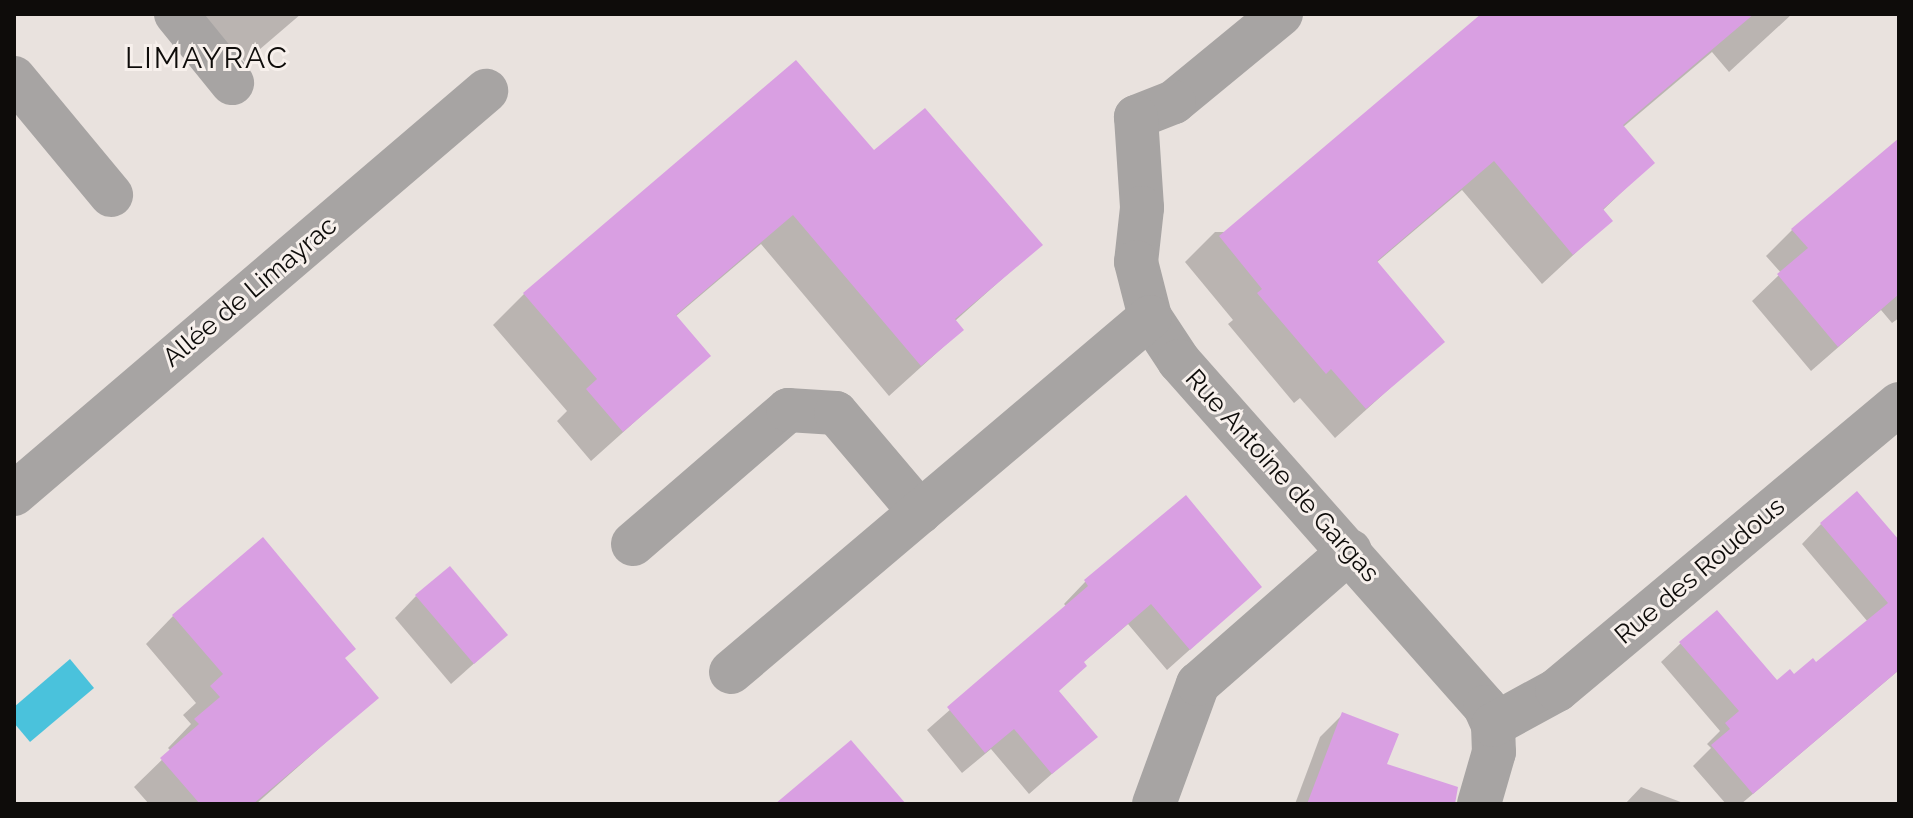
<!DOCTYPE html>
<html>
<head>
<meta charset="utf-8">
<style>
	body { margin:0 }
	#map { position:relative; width:1913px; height:818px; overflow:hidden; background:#e9e2de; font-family:Raleway,sans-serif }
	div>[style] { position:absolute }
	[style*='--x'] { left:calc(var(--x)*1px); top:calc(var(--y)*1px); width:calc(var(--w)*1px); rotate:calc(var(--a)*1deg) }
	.water>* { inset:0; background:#4ac2dc }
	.shadow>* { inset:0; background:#0003 }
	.building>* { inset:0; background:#d99fe2 }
	.minor>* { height:44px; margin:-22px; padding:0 22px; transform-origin:22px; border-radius:22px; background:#a7a4a3 }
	span { translate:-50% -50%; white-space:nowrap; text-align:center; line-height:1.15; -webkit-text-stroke:6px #f7f0ec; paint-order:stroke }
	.street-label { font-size:26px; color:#0e0c0a }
	.quarter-label { font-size:30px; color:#0e0c0a; letter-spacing:2px }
	.frame { position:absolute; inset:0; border:16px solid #0e0c0a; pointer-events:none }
</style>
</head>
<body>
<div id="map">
	<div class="water">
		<div style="clip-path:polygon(70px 659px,94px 688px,30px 742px,14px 723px,14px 707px)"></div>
	</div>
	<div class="shadow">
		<div style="clip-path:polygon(181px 14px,301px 14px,245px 62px,237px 53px,224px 64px)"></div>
		<div style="clip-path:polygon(1485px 14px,1792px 14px,1729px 72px,1712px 52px,1622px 128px,1652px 163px,1602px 211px,1610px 221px,1542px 284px,1462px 190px,1376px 263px,1442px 341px,1335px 438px,1300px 398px,1294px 403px,1228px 324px,1233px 320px,1185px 262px,1215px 232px,1227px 232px)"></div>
		<div style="clip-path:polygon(874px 153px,1040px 245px,955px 321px,962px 330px,889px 396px,761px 244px,675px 317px,708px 356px,591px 461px,557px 421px,567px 411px,493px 325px,524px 294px)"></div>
		<div style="clip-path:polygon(1899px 172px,1899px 318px,1892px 323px,1881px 310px,1811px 371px,1752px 301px,1781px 273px,1766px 256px,1792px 230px)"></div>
		<div style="clip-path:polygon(1821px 524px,1899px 542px,1899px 670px,1741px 804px,1726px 804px,1693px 766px,1711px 748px,1707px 744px,1720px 731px,1661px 662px,1681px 643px,1776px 683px,1816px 665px,1868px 622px,1802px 544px)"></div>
		<div style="clip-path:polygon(1085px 582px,1260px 587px,1167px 670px,1128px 624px,1082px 663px,1057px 692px,1095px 736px,1029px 794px,991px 749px,962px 773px,927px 730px,1067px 607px,1064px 604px)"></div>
		<div style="clip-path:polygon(416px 596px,506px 635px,451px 684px,395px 618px)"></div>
		<div style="clip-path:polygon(173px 616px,343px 659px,376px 698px,256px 804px,149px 804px,134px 787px,171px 751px,168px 748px,191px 724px,183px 715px,196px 703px,146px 644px)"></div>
		<div style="clip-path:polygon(1342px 715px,1385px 765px,1389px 804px,1295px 804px,1320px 737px)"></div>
		<div style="clip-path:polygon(1641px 787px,1686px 804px,1625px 804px)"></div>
	</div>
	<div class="building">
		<div style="clip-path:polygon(1481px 14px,1754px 14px,1623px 125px,1655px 163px,1603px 209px,1613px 221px,1573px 255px,1494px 161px,1377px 261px,1445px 342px,1366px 409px,1331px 369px,1326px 374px,1257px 293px,1262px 289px,1219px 236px)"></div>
		<div style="clip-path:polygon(796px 60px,874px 150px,925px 108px,1043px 245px,955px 319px,964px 330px,921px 366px,793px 215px,676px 315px,711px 356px,623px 432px,586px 389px,597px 379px,523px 293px)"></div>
		<div style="clip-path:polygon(1899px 138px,1899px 294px,1838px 347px,1777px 274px,1808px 248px,1791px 229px)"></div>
		<div style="clip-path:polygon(1857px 491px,1899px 540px,1899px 670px,1753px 794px,1711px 745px,1730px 729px,1725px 723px,1739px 711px,1679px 642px,1717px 610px,1777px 680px,1790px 669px,1794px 674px,1813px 658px,1816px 662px,1888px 603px,1820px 523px)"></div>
		<div style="clip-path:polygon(1186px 495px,1262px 587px,1190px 650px,1151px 604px,1084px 662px,1087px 666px,1059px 691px,1098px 737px,1052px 774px,1014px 729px,985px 753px,947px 707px,1088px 586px,1084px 580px)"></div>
		<div style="clip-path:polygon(263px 537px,356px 649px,345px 658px,379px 698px,253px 804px,200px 804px,160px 758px,199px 724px,194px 719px,220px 697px,210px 686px,223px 674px,172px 615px)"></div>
		<div style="clip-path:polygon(450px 566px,508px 635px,474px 664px,415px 595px)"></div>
		<div style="clip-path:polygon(1342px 712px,1399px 734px,1387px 764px,1458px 787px,1455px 804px,1307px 804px)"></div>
		<div style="clip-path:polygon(851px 740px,906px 804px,775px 804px)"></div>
	</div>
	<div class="minor">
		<div style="--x:176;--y:14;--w:89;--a:50.9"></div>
		<div style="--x:1281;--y:14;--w:139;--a:140.6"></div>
		<div style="--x:1174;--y:102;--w:41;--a:158.5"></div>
		<div style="--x:1136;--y:117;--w:91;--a:86.2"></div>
		<div style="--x:1142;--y:208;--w:54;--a:96.3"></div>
		<div style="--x:1136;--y:262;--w:57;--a:75.7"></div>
		<div style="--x:1150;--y:317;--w:53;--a:56.6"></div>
		<div style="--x:1179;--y:361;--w:462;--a:48.5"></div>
		<div style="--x:1485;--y:707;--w:20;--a:66"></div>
		<div style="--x:1493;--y:725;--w:27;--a:88"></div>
		<div style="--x:1494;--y:752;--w:54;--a:106.1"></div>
		<div style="--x:14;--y:78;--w:152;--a:50.3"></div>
		<div style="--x:14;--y:494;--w:621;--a:-40.49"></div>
		<div style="--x:633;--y:544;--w:205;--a:-40.8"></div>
		<div style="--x:788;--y:410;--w:48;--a:3.6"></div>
		<div style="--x:836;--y:413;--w:130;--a:49.7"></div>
		<div style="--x:731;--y:672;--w:549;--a:-40.27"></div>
		<div style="--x:1493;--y:725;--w:73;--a:-28.7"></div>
		<div style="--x:1557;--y:690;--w:446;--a:-39.9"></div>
		<div style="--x:1154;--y:804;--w:128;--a:-69.9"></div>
		<div style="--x:1198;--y:684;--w:202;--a:-41.2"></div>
	</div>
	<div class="street-label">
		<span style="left:250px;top:292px;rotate:-40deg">Allée de Limayrac</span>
		<span style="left:1282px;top:476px;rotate:48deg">Rue Antoine de Gargas</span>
		<span style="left:1700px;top:571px;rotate:-40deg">Rue des Roudous</span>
	</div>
	<div class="quarter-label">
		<span style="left:207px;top:58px">LIMAYRAC</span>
	</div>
	<div class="frame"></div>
</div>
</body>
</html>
